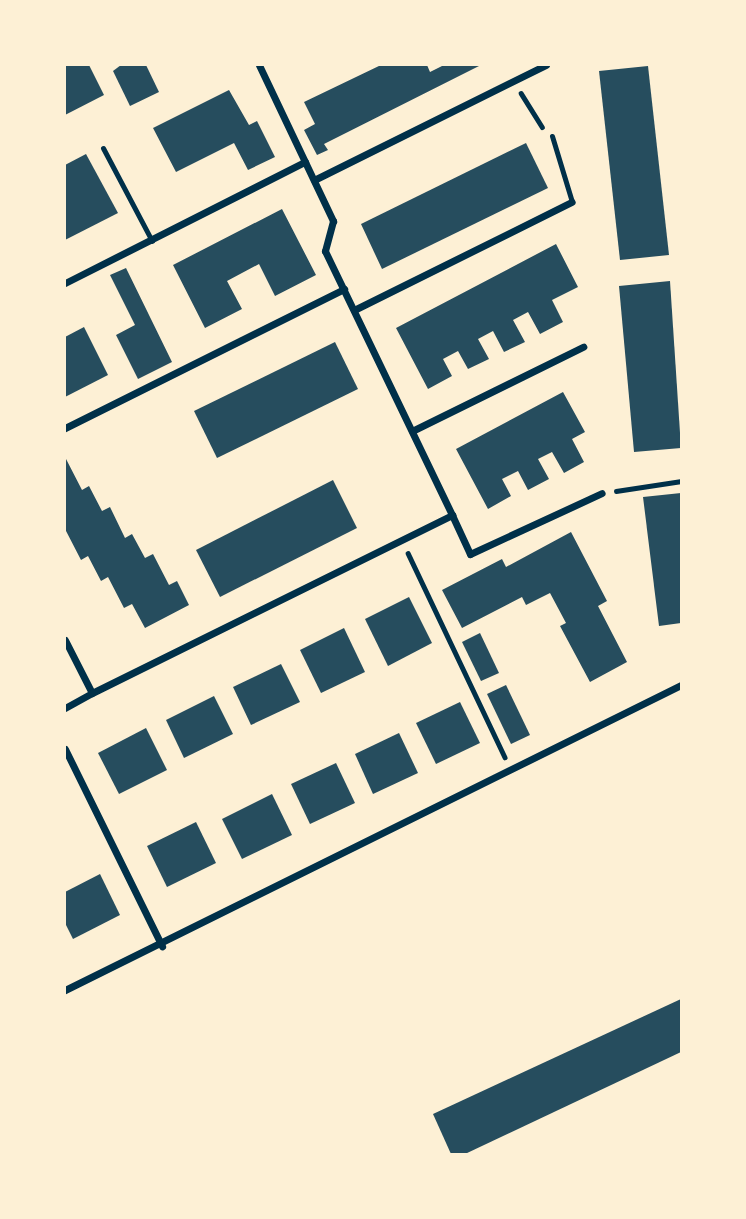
<!DOCTYPE html>
<html>
<head>
<meta charset="utf-8">
<style>
	body { margin:0 }
	#map { position:relative; width:746px; height:1219px; overflow:hidden; background:#fdf0d5; font-family:Jost,sans-serif }
	div>[style] { position:absolute }
	[style*='--x'] { left:calc(var(--x)*1px); top:calc(var(--y)*1px); width:calc(var(--w)*1px); rotate:calc(var(--a)*1deg) }
	.building>* { inset:0; background:#264d5e }
	.path>* { height:4.5px; margin:-2.25px; padding:0 2.25px; transform-origin:2.25px; border-radius:2.25px; background:#003049 }
	.service>* { height:5px; margin:-2.5px; padding:0 2.5px; transform-origin:2.5px; border-radius:2.5px; background:#003049 }
	.minor>* { height:7px; margin:-3.5px; padding:0 3.5px; transform-origin:3.5px; border-radius:3.5px; background:#003049 }
	span { translate:-50% -50%; white-space:nowrap; text-align:center; line-height:1.15; -webkit-text-stroke:7px #fdf0d5; paint-order:stroke }
	.frame { position:absolute; inset:0; border:66px solid #fdf0d5; pointer-events:none }
</style>
</head>
<body>
<div id="map">
	<div class="building">
		<div style="clip-path:polygon(65px 65px,89px 65px,104px 95px,65px 115px)"></div>
		<div style="clip-path:polygon(121px 65px,146px 65px,159px 92px,130px 106px,113px 71px)"></div>
		<div style="clip-path:polygon(381px 65px,427px 65px,430px 72px,444px 65px,481px 65px,324px 144px,328px 150px,317px 155px,304px 130px,315px 124px,304px 102px)"></div>
		<div style="clip-path:polygon(648px 66px,669px 255px,620px 260px,599px 71px)"></div>
		<div style="clip-path:polygon(229px 90px,249px 125px,257px 121px,275px 157px,248px 170px,234px 143px,176px 172px,153px 128px)"></div>
		<div style="clip-path:polygon(526px 143px,548px 188px,382px 269px,361px 224px)"></div>
		<div style="clip-path:polygon(86px 154px,118px 213px,65px 240px,65px 165px)"></div>
		<div style="clip-path:polygon(282px 209px,316px 275px,275px 296px,259px 264px,227px 281px,242px 309px,205px 328px,173px 265px)"></div>
		<div style="clip-path:polygon(556px 244px,578px 287px,552px 300px,563px 322px,540px 334px,528px 312px,513px 320px,525px 342px,504px 352px,493px 331px,478px 339px,489px 359px,468px 369px,458px 351px,443px 359px,452px 376px,428px 389px,396px 328px)"></div>
		<div style="clip-path:polygon(126px 268px,172px 362px,138px 379px,116px 335px,135px 325px,110px 275px)"></div>
		<div style="clip-path:polygon(670px 281px,681px 448px,634px 452px,619px 286px)"></div>
		<div style="clip-path:polygon(84px 327px,108px 375px,65px 397px,65px 337px)"></div>
		<div style="clip-path:polygon(335px 342px,358px 389px,217px 458px,194px 411px)"></div>
		<div style="clip-path:polygon(563px 392px,585px 432px,572px 439px,584px 462px,564px 473px,552px 452px,538px 459px,549px 479px,528px 490px,518px 471px,502px 479px,511px 496px,488px 509px,456px 449px)"></div>
		<div style="clip-path:polygon(65px 457px,82px 490px,89px 486px,102px 511px,110px 507px,125px 538px,132px 534px,145px 558px,153px 554px,169px 585px,177px 581px,189px 605px,145px 628px,132px 604px,124px 608px,108px 577px,101px 581px,88px 556px,81px 560px,65px 529px)"></div>
		<div style="clip-path:polygon(333px 480px,357px 528px,220px 597px,196px 550px)"></div>
		<div style="clip-path:polygon(681px 493px,681px 623px,659px 626px,643px 497px)"></div>
		<div style="clip-path:polygon(571px 532px,607px 601px,598px 606px,627px 662px,590px 682px,560px 626px,566px 623px,550px 593px,526px 605px,522px 597px,462px 628px,442px 590px,502px 559px,506px 567px)"></div>
		<div style="clip-path:polygon(409px 597px,432px 643px,388px 666px,365px 619px)"></div>
		<div style="clip-path:polygon(344px 628px,365px 672px,321px 693px,300px 650px)"></div>
		<div style="clip-path:polygon(480px 633px,499px 673px,481px 681px,462px 642px)"></div>
		<div style="clip-path:polygon(281px 664px,300px 702px,251px 725px,233px 687px)"></div>
		<div style="clip-path:polygon(506px 685px,530px 735px,511px 744px,487px 694px)"></div>
		<div style="clip-path:polygon(214px 696px,233px 734px,184px 758px,166px 720px)"></div>
		<div style="clip-path:polygon(460px 702px,480px 743px,436px 764px,416px 723px)"></div>
		<div style="clip-path:polygon(146px 728px,167px 770px,119px 794px,98px 753px)"></div>
		<div style="clip-path:polygon(399px 733px,418px 773px,373px 794px,355px 754px)"></div>
		<div style="clip-path:polygon(336px 763px,355px 803px,310px 824px,291px 784px)"></div>
		<div style="clip-path:polygon(272px 794px,292px 835px,242px 859px,222px 819px)"></div>
		<div style="clip-path:polygon(196px 822px,216px 863px,167px 887px,147px 846px)"></div>
		<div style="clip-path:polygon(100px 874px,120px 915px,73px 939px,65px 923px,65px 892px)"></div>
		<div style="clip-path:polygon(681px 999px,681px 1052px,465px 1154px,451px 1154px,433px 1114px)"></div>
	</div>
	<div class="path">
		<div style="--x:521;--y:93;--w:40;--a:58"></div>
		<div style="--x:616;--y:491;--w:66;--a:-8.7"></div>
		<div style="--x:408;--y:553;--w:226;--a:64.6"></div>
	</div>
	<div class="service">
		<div style="--x:552;--y:136;--w:69;--a:73.1"></div>
		<div style="--x:103;--y:148;--w:105;--a:62.2"></div>
	</div>
	<div class="minor">
		<div style="--x:259;--y:65;--w:173;--a:64.6"></div>
		<div style="--x:333;--y:221;--w:31;--a:105"></div>
		<div style="--x:325;--y:251;--w:293;--a:64.3"></div>
		<div style="--x:314;--y:180;--w:259;--a:-26.4"></div>
		<div style="--x:65;--y:283;--w:269;--a:-26.8"></div>
		<div style="--x:354;--y:310;--w:243;--a:-26.4"></div>
		<div style="--x:65;--y:428;--w:312;--a:-26.5"></div>
		<div style="--x:412;--y:431;--w:191;--a:-26.2"></div>
		<div style="--x:65;--y:640;--w:59;--a:63"></div>
		<div style="--x:92;--y:693;--w:31;--a:151"></div>
		<div style="--x:92;--y:693;--w:402;--a:-26.3"></div>
		<div style="--x:452;--y:515;--w:43;--a:65.2"></div>
		<div style="--x:470;--y:554;--w:145;--a:-24.8"></div>
		<div style="--x:65;--y:749;--w:220;--a:63.8"></div>
		<div style="--x:65;--y:990;--w:687;--a:-26.34"></div>
	</div>
	<div class="frame"></div>
</div>
</body>
</html>
